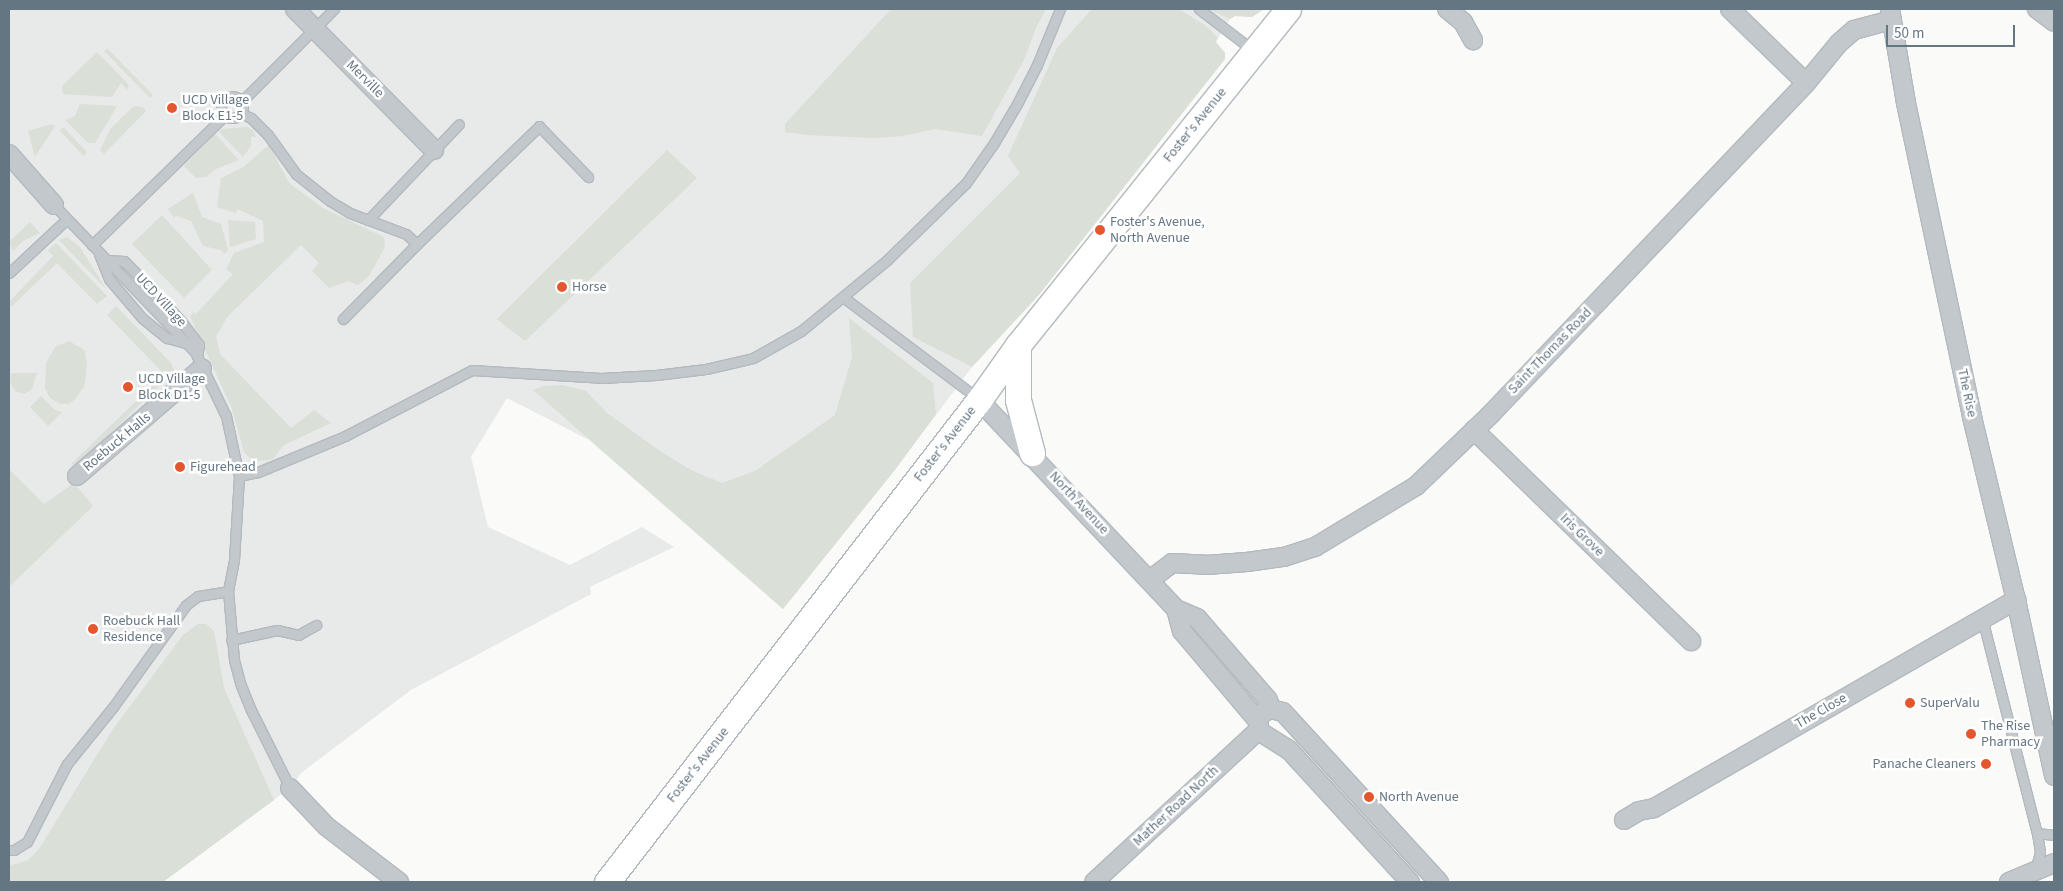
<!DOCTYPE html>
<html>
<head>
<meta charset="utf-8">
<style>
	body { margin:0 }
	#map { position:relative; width:2063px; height:891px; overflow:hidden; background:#fafaf8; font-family:"Source Sans 3",sans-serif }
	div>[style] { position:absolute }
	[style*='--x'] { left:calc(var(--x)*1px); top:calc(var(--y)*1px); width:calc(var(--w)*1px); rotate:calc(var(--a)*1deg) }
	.built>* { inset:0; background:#e8e9e9 }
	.green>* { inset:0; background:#dadfd7 }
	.roads { filter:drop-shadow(1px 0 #b3babf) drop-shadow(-1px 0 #b3babf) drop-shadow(0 1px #b3babf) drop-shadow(0 -1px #b3babf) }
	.lane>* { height:9px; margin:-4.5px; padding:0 4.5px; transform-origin:4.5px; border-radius:4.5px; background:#c3c8cc }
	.lane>.ring { margin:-4.5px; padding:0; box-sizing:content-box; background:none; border:9px solid #c3c8cc; border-radius:50% }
	.street>* { height:18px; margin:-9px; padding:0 9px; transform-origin:9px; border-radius:9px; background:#c3c8cc }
	.secondary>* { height:25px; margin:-12.5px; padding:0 12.5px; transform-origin:12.5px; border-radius:12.5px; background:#fff }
	.dots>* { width:14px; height:14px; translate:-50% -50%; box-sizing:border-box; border:2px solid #fff; border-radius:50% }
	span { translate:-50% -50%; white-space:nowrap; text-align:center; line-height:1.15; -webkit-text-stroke:5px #fff; paint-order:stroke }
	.street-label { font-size:14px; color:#657683 }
	.poi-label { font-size:14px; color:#657683 }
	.left { translate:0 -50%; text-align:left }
	.right { translate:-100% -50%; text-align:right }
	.frame { position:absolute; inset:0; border:10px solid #657683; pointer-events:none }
	.scale { position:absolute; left:1886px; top:25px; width:129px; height:22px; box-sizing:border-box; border:2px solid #657683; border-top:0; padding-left:6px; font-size:15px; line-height:18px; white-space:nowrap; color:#657683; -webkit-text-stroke:4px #fff; paint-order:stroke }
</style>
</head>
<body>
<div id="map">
	<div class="built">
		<div style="clip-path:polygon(9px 9px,1264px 9px,1252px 17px,1235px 16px,1230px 19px,1216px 42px,1225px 53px,1225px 59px,1038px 296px,972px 367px,894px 471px,783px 609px,589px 440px,507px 398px,471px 457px,488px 527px,570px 565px,642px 527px,674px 547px,590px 587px,591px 594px,411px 690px,301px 773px,290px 788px,163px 882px,9px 882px)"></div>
	</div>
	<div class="green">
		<div style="clip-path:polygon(891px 9px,1046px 9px,1036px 28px,1024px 60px,982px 136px,935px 129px,903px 136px,874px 138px,807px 135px,785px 132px,785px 124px)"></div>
		<div style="clip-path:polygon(1092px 9px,1179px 9px,1206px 26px,1217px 37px,1216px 42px,1225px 53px,1225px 59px,1038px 296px,972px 367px,913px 337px,910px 283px,1020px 173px,1008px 156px,1057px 48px)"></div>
		<div style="clip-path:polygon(1208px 9px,1264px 9px,1252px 17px,1235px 16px,1230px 19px)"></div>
		<div style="clip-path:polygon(108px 49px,153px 95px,150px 98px,104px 51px)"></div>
		<div style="clip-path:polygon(97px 52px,129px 85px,127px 90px,121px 83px,112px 97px,63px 94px,62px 86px)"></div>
		<div style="clip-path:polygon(80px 104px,117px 106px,95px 143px,88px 143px,65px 120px,75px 116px)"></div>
		<div style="clip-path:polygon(134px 106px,143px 107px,146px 111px,104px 154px,100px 150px,111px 128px)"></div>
		<div style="clip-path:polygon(52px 124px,55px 126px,35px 157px,28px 131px)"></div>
		<div style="clip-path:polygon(63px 127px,87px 152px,84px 156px,60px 131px)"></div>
		<div style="clip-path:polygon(247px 127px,253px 130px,256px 137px,251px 137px,251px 146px,243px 157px,219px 132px,222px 129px)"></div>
		<div style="clip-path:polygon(215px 134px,239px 160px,216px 169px,206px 177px,196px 178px,184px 166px)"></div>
		<div style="clip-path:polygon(269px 145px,289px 183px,323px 208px,384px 237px,385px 247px,369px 276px,358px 285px,348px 281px,329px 288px,312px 271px,319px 263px,301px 245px,228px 316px,216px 336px,220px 354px,291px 428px,314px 410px,331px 423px,284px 445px,273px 459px,260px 461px,251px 459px,244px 452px,232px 409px,190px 316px,194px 312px,196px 314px,233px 274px,226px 269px,234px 253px,264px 242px,263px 221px,237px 209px,236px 213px,217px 207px,221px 178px,242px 168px)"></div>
		<div style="clip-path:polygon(667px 150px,697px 178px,525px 341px,497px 319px)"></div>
		<div style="clip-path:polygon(193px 193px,202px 217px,221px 224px,228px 250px,225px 254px,221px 250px,203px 246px,191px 221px,176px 216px,174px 218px,168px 209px)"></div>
		<div style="clip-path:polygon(162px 215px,212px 270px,184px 298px,132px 244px)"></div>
		<div style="clip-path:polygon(228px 220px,255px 222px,256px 239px,230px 247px)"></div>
		<div style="clip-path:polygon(30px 222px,40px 233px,23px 241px,13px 251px,9px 242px)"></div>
		<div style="clip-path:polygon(67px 237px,80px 247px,106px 289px,59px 240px)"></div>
		<div style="clip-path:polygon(56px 243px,107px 296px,97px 304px,57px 263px,11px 307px,9px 302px,53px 256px,48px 250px)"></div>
		<div style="clip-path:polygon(116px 306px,171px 363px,174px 371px,77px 466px,71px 464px,164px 374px,107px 315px)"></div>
		<div style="clip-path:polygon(849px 318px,933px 383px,936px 414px,894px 471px,783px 609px,533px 390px,543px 386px,562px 385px,586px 391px,607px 413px,660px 451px,691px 470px,722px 483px,755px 471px,835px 415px,852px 357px)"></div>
		<div style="clip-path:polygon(69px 341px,84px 350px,87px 362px,86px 374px,84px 387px,75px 399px,69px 404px,60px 404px,50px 398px,45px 389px,46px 363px,55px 347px)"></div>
		<div style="clip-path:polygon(11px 373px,37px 373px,32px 389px,24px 394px,15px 391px,10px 383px)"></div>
		<div style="clip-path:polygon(41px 396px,55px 410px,62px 412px,48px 426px,30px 407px)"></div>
		<div style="clip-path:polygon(9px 469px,44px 504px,74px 483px,93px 506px,9px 587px)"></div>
		<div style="clip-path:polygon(198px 624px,206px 624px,214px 631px,224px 688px,274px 800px,163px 882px,9px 882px,9px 866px,28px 860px,39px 849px,113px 729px,183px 635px)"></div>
	</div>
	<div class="roads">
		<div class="lane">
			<div style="--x:1199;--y:9;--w:69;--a:37.4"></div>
			<div class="ring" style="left:221px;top:96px;width:13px;height:13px"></div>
			<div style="--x:241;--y:102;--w:132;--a:-45"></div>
			<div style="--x:240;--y:113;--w:12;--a:24"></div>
			<div style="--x:251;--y:118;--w:24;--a:45"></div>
			<div style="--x:268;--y:135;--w:48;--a:54.3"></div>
			<div style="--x:296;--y:174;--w:43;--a:38.5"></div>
			<div style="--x:330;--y:201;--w:23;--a:31"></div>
			<div style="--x:350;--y:213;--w:60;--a:20.6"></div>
			<div style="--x:406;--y:234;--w:15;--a:42"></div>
			<div style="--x:417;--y:244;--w:170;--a:-44"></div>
			<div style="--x:539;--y:126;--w:71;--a:46.1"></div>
			<div style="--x:54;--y:205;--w:204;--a:46.2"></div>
			<div style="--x:195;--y:352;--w:71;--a:64.2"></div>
			<div style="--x:226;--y:416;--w:61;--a:77.8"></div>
			<div style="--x:239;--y:476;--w:84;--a:93.4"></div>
			<div style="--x:234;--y:560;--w:32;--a:101"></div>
			<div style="--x:228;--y:591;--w:69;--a:85"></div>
			<div style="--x:234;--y:660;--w:24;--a:75"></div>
			<div style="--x:240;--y:683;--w:29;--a:68"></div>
			<div style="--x:251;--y:710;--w:87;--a:63.4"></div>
			<div style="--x:368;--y:220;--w:132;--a:-46.5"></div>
			<div style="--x:92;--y:245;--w:186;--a:-44.3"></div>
			<div style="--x:99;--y:254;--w:27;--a:68"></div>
			<div style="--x:109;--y:279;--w:51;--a:49.8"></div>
			<div style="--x:142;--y:318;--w:32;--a:39"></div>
			<div style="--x:167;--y:338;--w:20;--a:15"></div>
			<div style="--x:107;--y:260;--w:17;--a:3"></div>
			<div style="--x:124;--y:261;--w:37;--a:45"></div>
			<div style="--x:150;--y:287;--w:46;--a:47.6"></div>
			<div style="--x:181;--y:321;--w:30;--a:53"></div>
			<div style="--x:199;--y:345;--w:12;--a:99"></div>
			<div style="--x:9;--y:273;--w:79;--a:-43"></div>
			<div style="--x:843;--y:297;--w:170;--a:36.9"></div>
			<div style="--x:343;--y:319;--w:105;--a:-45.4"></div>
			<div style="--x:239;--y:476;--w:19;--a:-12"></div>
			<div style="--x:258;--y:472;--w:94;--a:-22.5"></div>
			<div style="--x:345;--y:436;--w:143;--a:-27.5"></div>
			<div style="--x:472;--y:370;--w:129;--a:3.5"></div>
			<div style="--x:601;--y:378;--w:55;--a:-3.1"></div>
			<div style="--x:656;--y:375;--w:50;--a:-6.8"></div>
			<div style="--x:706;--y:369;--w:48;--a:-13.2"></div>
			<div style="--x:753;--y:358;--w:55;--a:-29.4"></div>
			<div style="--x:801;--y:331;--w:112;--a:-39.5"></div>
			<div style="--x:887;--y:260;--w:110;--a:-44.3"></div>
			<div style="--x:966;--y:183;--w:49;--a:-55"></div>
			<div style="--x:994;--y:143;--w:45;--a:-59.5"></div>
			<div style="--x:1017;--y:104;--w:44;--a:-62.9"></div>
			<div style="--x:1037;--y:65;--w:61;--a:-67.7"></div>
			<div style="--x:1982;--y:618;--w:222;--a:75.7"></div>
			<div style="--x:2037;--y:833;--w:19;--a:81"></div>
			<div style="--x:2040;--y:852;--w:20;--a:105"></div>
			<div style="--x:231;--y:640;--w:47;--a:-12.3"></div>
			<div style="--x:277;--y:630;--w:22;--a:13"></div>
			<div style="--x:298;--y:635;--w:21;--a:-29"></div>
			<div style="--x:2037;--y:833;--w:17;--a:7"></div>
			<div style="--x:9;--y:850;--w:5;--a:0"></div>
			<div style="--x:14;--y:850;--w:15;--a:-32"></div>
			<div style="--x:27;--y:842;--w:88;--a:-62.9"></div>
			<div style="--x:67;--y:764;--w:73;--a:-51.1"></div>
			<div style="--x:113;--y:707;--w:125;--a:-54.4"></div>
			<div style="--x:186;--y:605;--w:15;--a:-37"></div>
			<div style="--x:198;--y:596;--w:30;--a:-9"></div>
		</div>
		<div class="street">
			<div style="--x:295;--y:9;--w:198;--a:45.4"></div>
			<div style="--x:1447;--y:9;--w:21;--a:39"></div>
			<div style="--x:1463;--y:22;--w:21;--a:61"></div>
			<div style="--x:1730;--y:9;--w:106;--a:44.2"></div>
			<div style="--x:1890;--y:9;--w:95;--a:80.3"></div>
			<div style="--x:1906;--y:103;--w:321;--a:78.1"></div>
			<div style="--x:1972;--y:417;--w:188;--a:76.5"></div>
			<div style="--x:2016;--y:600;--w:180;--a:77.8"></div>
			<div style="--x:2037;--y:9;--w:21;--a:37"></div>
			<div style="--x:9;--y:154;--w:68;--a:48.6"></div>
			<div style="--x:979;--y:400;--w:287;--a:46.7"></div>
			<div style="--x:1176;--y:609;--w:23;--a:23"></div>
			<div style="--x:1197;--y:618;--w:108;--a:49.1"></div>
			<div style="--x:1268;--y:700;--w:9;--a:72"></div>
			<div style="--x:1474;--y:430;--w:303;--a:44.2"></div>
			<div style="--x:77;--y:476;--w:165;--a:-40.8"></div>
			<div style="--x:1151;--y:579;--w:26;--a:-37"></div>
			<div style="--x:1172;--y:563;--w:34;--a:3"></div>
			<div style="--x:1206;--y:565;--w:41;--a:-4.2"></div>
			<div style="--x:1247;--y:562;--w:37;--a:-8"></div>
			<div style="--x:1284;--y:557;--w:33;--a:-18"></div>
			<div style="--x:1315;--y:547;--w:118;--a:-31.1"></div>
			<div style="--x:1416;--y:486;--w:103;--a:-43.8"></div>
			<div style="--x:1490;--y:415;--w:458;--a:-46.4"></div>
			<div style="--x:1806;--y:83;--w:52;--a:-50.5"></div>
			<div style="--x:1839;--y:43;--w:20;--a:-41"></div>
			<div style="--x:1854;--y:30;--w:38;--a:-15"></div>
			<div style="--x:1176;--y:609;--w:23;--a:75"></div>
			<div style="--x:1182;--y:631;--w:118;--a:49.8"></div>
			<div style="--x:290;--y:788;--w:52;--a:46.5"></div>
			<div style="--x:326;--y:826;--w:92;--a:37.5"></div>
			<div style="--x:1624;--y:820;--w:17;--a:-31"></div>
			<div style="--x:1639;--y:811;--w:15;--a:-11"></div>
			<div style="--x:1654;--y:808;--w:418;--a:-29.9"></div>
			<div style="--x:1094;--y:882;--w:224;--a:-42.7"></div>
			<div style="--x:1410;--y:882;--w:179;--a:-132.5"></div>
			<div style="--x:1289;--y:750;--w:34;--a:-148"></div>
			<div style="--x:1260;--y:732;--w:11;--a:-100"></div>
			<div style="--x:1258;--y:721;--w:9;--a:-63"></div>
			<div style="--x:1262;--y:713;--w:10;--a:-24"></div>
			<div style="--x:1271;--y:709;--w:12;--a:14"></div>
			<div style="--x:1283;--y:712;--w:231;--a:47.5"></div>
			<div style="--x:2009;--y:882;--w:49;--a:-22.9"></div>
		</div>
		<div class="secondary">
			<div style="--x:1018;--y:345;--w:55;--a:90"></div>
			<div style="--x:1018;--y:400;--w:55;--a:75.2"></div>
			<div style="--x:607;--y:882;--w:609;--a:-52.34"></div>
			<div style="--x:979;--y:400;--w:67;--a:-54.7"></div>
			<div style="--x:1018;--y:345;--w:431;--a:-51.2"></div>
		</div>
	</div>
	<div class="dots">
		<div style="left:172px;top:108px;background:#e4572e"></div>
		<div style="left:1100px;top:230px;background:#e4572e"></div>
		<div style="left:562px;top:287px;background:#e4572e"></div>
		<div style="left:128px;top:387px;background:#e4572e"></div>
		<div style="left:180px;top:467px;background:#e4572e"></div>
		<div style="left:93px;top:629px;background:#e4572e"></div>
		<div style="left:1910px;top:703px;background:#e4572e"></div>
		<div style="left:1971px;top:734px;background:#e4572e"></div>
		<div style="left:1986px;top:764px;background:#e4572e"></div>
		<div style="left:1369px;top:797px;background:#e4572e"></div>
	</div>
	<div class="street-label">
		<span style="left:365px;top:79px;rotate:45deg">Merville</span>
		<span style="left:1195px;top:125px;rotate:-51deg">Foster's Avenue</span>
		<span style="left:161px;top:300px;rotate:47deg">UCD Village</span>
		<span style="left:1550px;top:351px;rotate:-46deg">Saint Thomas Road</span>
		<span style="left:1967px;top:393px;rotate:78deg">The Rise</span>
		<span style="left:117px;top:442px;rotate:-40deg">Roebuck Halls</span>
		<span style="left:945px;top:444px;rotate:-52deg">Foster's Avenue</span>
		<span style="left:1079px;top:503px;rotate:47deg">North Avenue</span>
		<span style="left:1582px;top:535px;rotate:44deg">Iris Grove</span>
		<span style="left:1821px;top:711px;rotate:-30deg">The Close</span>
		<span style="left:698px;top:765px;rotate:-52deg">Foster's Avenue</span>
		<span style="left:1176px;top:806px;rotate:-43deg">Mather Road North</span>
	</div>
	<div class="poi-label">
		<span class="left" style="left:182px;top:108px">UCD Village<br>Block E1-5</span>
		<span class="left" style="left:1110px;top:230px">Foster's Avenue,<br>North Avenue</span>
		<span class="left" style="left:572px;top:287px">Horse</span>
		<span class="left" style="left:138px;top:387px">UCD Village<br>Block D1-5</span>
		<span class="left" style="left:190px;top:467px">Figurehead</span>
		<span class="left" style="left:103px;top:629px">Roebuck Hall<br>Residence</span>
		<span class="left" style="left:1920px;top:703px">SuperValu</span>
		<span class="left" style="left:1981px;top:734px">The Rise<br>Pharmacy</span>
		<span class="right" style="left:1976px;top:764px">Panache Cleaners</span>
		<span class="left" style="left:1379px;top:797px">North Avenue</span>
	</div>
	<div class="frame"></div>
	<div class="scale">50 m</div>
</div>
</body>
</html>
